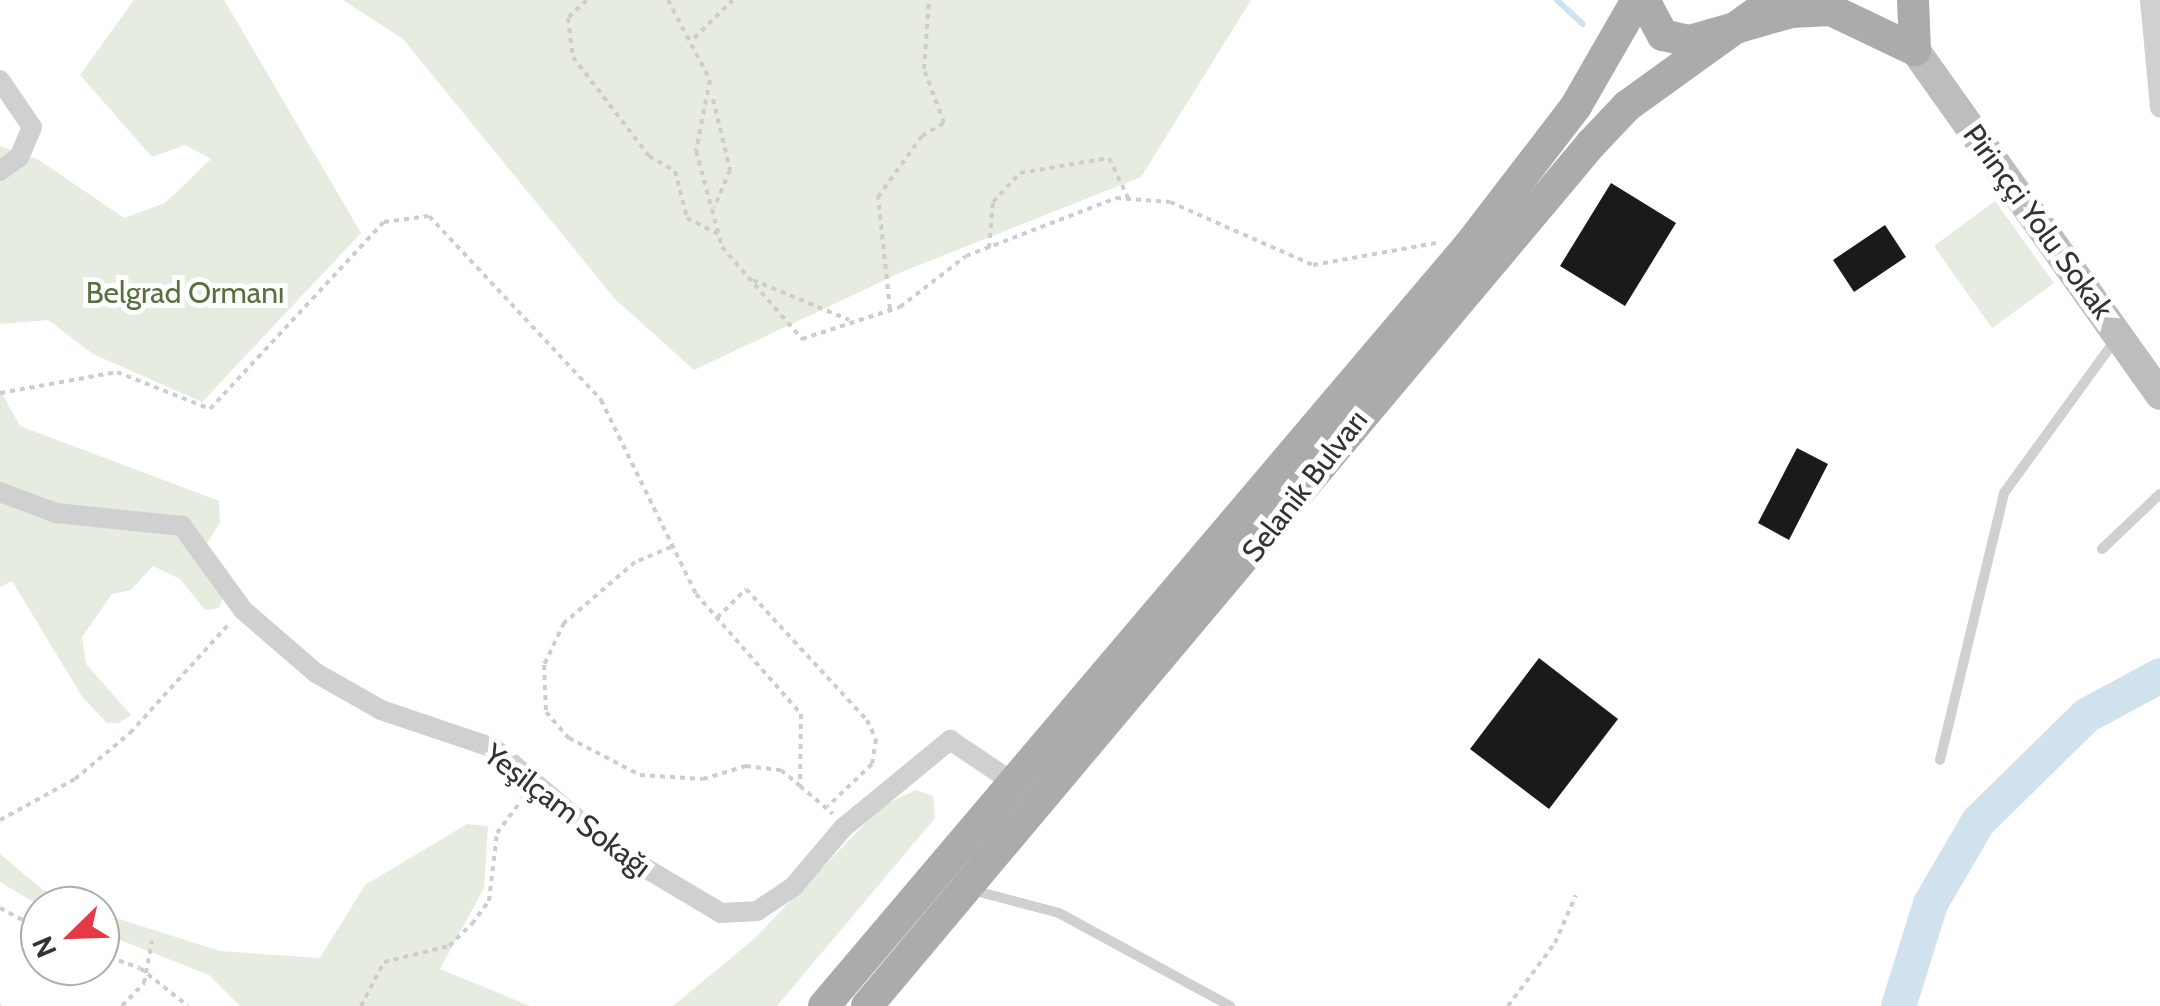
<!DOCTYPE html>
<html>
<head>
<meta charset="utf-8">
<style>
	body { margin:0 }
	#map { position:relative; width:2160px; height:1006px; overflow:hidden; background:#fff; font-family:Cabin,sans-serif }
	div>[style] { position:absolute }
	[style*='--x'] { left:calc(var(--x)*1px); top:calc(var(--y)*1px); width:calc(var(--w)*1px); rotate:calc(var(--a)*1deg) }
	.green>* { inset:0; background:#e6ecdf }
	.stream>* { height:6px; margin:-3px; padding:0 3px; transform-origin:3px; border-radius:3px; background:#cfe2ee }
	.river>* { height:35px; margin:-17.5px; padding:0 17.5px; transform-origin:17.5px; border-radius:17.5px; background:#cfe2ee }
	.building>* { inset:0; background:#1a1a1a }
	.path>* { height:4px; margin-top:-2px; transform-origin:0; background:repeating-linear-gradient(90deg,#cdcdcd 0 5px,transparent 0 10px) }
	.lane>* { height:10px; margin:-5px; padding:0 5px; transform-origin:5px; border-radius:5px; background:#d0d0d0 }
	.street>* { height:20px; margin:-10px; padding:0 10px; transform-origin:10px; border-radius:10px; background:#d0d0d0 }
	.secondary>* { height:30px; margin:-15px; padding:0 15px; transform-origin:15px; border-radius:15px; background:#bdbdbd }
	.primary>* { height:32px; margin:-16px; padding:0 16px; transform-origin:16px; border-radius:16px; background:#ababab }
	span { translate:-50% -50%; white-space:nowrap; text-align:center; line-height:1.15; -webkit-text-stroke:10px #fff; paint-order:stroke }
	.street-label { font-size:30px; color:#333 }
	.park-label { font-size:30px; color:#56703f }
	.north { position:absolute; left:20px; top:886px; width:100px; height:100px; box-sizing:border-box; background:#fff; border:2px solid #adadad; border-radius:50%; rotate:247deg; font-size:28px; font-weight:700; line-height:40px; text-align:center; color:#333 }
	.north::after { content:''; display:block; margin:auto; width:35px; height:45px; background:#e63946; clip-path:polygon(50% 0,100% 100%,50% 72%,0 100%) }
</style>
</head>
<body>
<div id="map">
	<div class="green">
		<div style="clip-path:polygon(134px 0,224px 0,361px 233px,202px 402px,93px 354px,48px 320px,0 324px,0 146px,39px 160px,124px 218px,165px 203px,211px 159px,185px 145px,152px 157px,80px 75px)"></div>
		<div style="clip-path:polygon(343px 0,1251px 0,1141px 177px,904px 271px,694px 370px,615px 299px,403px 39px)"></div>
		<div style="clip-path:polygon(1995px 201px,2054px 283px,1992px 328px,1934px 246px)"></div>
		<div style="clip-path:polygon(0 390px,20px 426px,219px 501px,220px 523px,196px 560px,223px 598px,219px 608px,205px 610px,180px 579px,153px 566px,131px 590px,112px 594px,82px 637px,86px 664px,131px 715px,119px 723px,107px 723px,83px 698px,12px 581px,0 587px)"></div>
		<div style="clip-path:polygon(916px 790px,933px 796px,935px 818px,777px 1006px,673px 1006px,755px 938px,882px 806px)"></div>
		<div style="clip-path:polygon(467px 824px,488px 826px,484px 888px,440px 969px,530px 1006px,240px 1006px,209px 975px,100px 932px,100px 913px,220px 951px,320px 958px,365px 885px)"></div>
		<div style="clip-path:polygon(0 854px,43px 890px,84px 906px,40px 906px,0 882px)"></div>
	</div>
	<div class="stream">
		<div style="--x:1557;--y:0;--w:35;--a:43"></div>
	</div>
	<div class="river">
		<div style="--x:1898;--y:1006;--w:108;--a:-72.7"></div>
		<div style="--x:1930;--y:903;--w:95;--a:-59.7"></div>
		<div style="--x:1978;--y:821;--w:151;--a:-44.5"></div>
		<div style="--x:2086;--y:715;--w:84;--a:-28.4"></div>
	</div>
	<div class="building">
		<div style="clip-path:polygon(1611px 183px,1676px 223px,1625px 306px,1560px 266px)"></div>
		<div style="clip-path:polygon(1885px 225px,1906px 257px,1854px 292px,1833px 260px)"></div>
		<div style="clip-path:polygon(1797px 448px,1828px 464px,1789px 540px,1758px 523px)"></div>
		<div style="clip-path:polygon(1539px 658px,1618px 719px,1549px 809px,1470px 749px)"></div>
	</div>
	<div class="path">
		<div style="--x:587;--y:0;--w:26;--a:137"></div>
		<div style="--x:568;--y:18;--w:39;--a:83"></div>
		<div style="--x:573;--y:57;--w:125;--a:52.5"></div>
		<div style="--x:649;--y:156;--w:30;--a:30"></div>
		<div style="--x:675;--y:171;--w:49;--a:75.7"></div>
		<div style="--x:687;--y:218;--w:36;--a:27"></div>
		<div style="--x:668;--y:0;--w:90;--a:62.3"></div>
		<div style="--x:710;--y:80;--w:72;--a:101.2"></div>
		<div style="--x:696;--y:151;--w:99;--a:74.8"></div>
		<div style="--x:722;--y:247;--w:122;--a:49"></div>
		<div style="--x:802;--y:339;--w:103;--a:-18.1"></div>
		<div style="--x:900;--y:307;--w:83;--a:-37.7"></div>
		<div style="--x:966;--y:256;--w:161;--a:-21.1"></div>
		<div style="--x:1116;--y:198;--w:54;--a:4.2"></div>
		<div style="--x:1170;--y:202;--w:156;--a:23.8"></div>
		<div style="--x:1313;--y:265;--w:125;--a:-10.1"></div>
		<div style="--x:694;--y:38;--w:54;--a:-44.3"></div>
		<div style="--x:713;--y:99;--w:73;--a:76.5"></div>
		<div style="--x:730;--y:170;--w:41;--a:112.8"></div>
		<div style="--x:989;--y:248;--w:46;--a:-85"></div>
		<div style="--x:993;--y:202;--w:40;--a:-47"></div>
		<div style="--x:1020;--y:173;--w:90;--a:-9.6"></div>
		<div style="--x:1109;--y:158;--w:44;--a:64.6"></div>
		<div style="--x:753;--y:280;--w:104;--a:22.6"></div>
		<div style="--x:890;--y:309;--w:113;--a:-96.1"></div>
		<div style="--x:878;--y:197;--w:75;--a:-54.2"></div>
		<div style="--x:922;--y:136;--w:26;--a:-31"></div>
		<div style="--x:944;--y:123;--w:58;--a:-110.3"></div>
		<div style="--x:924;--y:69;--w:69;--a:-85.9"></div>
		<div style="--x:0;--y:393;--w:119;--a:-10.2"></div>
		<div style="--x:117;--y:372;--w:100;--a:21.7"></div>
		<div style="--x:210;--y:409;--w:255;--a:-47.1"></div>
		<div style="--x:384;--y:222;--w:45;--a:-7.6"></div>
		<div style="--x:429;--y:216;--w:252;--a:46.9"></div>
		<div style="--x:601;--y:400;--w:216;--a:63.9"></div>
		<div style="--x:696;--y:594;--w:159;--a:48.8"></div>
		<div style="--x:801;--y:714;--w:72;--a:90.8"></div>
		<div style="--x:800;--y:786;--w:43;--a:40.3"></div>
		<div style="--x:671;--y:547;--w:39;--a:157"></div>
		<div style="--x:635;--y:562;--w:94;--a:139.3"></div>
		<div style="--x:564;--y:623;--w:47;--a:115.5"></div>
		<div style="--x:544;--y:665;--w:47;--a:87.6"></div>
		<div style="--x:546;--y:712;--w:35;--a:49"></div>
		<div style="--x:569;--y:738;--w:80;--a:27.5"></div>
		<div style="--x:640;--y:775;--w:63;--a:3.6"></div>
		<div style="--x:703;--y:779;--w:45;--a:-16.8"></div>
		<div style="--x:746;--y:766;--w:35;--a:7"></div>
		<div style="--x:781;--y:770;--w:25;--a:40"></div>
		<div style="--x:717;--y:618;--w:41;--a:-45"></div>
		<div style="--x:746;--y:589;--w:178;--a:47.3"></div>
		<div style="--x:867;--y:720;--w:21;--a:65"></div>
		<div style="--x:876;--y:739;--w:25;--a:99"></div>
		<div style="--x:872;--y:764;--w:61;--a:136.3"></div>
		<div style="--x:0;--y:820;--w:85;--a:-28.7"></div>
		<div style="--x:75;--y:779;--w:72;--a:-39.9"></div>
		<div style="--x:130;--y:733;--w:147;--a:-47.8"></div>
		<div style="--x:0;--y:908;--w:45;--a:27.7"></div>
		<div style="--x:100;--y:954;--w:42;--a:19.3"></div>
		<div style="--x:140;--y:968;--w:61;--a:38.4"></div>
		<div style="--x:0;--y:1005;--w:1;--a:45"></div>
		<div style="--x:122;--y:1006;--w:32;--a:-46"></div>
		<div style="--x:144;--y:983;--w:43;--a:-79.2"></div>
		<div style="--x:361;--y:1006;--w:50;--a:-62.4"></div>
		<div style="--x:384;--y:962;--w:67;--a:-13.8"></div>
		<div style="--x:449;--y:946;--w:32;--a:-44"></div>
		<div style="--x:472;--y:924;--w:29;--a:-54"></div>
		<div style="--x:489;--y:901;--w:68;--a:-83.3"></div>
		<div style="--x:497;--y:833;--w:45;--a:-53.1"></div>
		<div style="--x:1508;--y:1006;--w:79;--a:-53.3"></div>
		<div style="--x:1555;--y:943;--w:52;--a:-66.4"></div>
	</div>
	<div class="lane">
		<div style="--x:2102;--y:549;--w:80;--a:-43.5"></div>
		<div style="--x:1940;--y:760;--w:275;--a:-76.5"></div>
		<div style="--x:2004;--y:493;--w:189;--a:-54"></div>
		<div style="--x:972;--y:890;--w:90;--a:14.8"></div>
		<div style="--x:1059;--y:913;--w:195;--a:28.5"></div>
	</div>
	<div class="street">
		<div style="--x:2150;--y:0;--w:108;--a:84.7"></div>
		<div style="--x:0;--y:80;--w:57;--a:55.8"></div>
		<div style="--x:32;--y:127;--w:33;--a:113"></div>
		<div style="--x:19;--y:157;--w:24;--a:144"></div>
		<div style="--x:0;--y:492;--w:60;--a:20.6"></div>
		<div style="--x:56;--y:513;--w:127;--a:5.9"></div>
		<div style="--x:182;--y:526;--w:104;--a:54"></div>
		<div style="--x:243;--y:610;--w:96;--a:40.8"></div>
		<div style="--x:316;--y:673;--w:75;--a:29.6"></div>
		<div style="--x:381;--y:710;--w:119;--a:18.6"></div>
		<div style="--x:494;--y:748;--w:153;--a:40.5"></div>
		<div style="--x:610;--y:847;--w:129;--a:30.7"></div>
		<div style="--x:721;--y:913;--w:36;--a:-3"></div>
		<div style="--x:757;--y:911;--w:43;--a:-33.7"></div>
		<div style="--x:793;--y:887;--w:77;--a:-49.7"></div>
		<div style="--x:843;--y:828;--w:139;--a:-39.4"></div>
		<div style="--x:950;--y:740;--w:77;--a:33.9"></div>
	</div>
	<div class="secondary">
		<div style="--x:1915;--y:50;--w:423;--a:54.6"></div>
	</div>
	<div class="primary">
		<div style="--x:1644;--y:0;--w:40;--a:62"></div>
		<div style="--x:1663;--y:35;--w:28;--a:13"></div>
		<div style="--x:1690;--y:41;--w:105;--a:-16"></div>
		<div style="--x:1791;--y:12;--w:40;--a:-2.9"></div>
		<div style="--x:1831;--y:10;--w:93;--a:25.5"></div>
		<div style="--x:1913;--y:0;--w:50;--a:87.7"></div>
		<div style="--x:824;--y:1006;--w:1000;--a:-49.7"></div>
		<div style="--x:1471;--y:243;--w:173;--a:-52.5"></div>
		<div style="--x:1576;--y:106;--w:122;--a:-60.1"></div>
		<div style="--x:867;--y:1006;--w:1127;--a:-49.97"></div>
		<div style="--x:1592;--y:143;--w:51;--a:-46.6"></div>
		<div style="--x:1627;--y:106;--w:181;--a:-35.8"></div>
	</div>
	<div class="street-label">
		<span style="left:2038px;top:222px;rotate:54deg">Pirinççi Yolu Sokak</span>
		<span style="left:1305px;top:486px;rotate:-52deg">Selanik Bulvarı</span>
		<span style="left:567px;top:811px;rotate:37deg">Yeşilçam Sokağı</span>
	</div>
	<div class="park-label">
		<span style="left:185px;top:293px">Belgrad Ormanı</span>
	</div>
	<div class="north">N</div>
</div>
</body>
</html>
